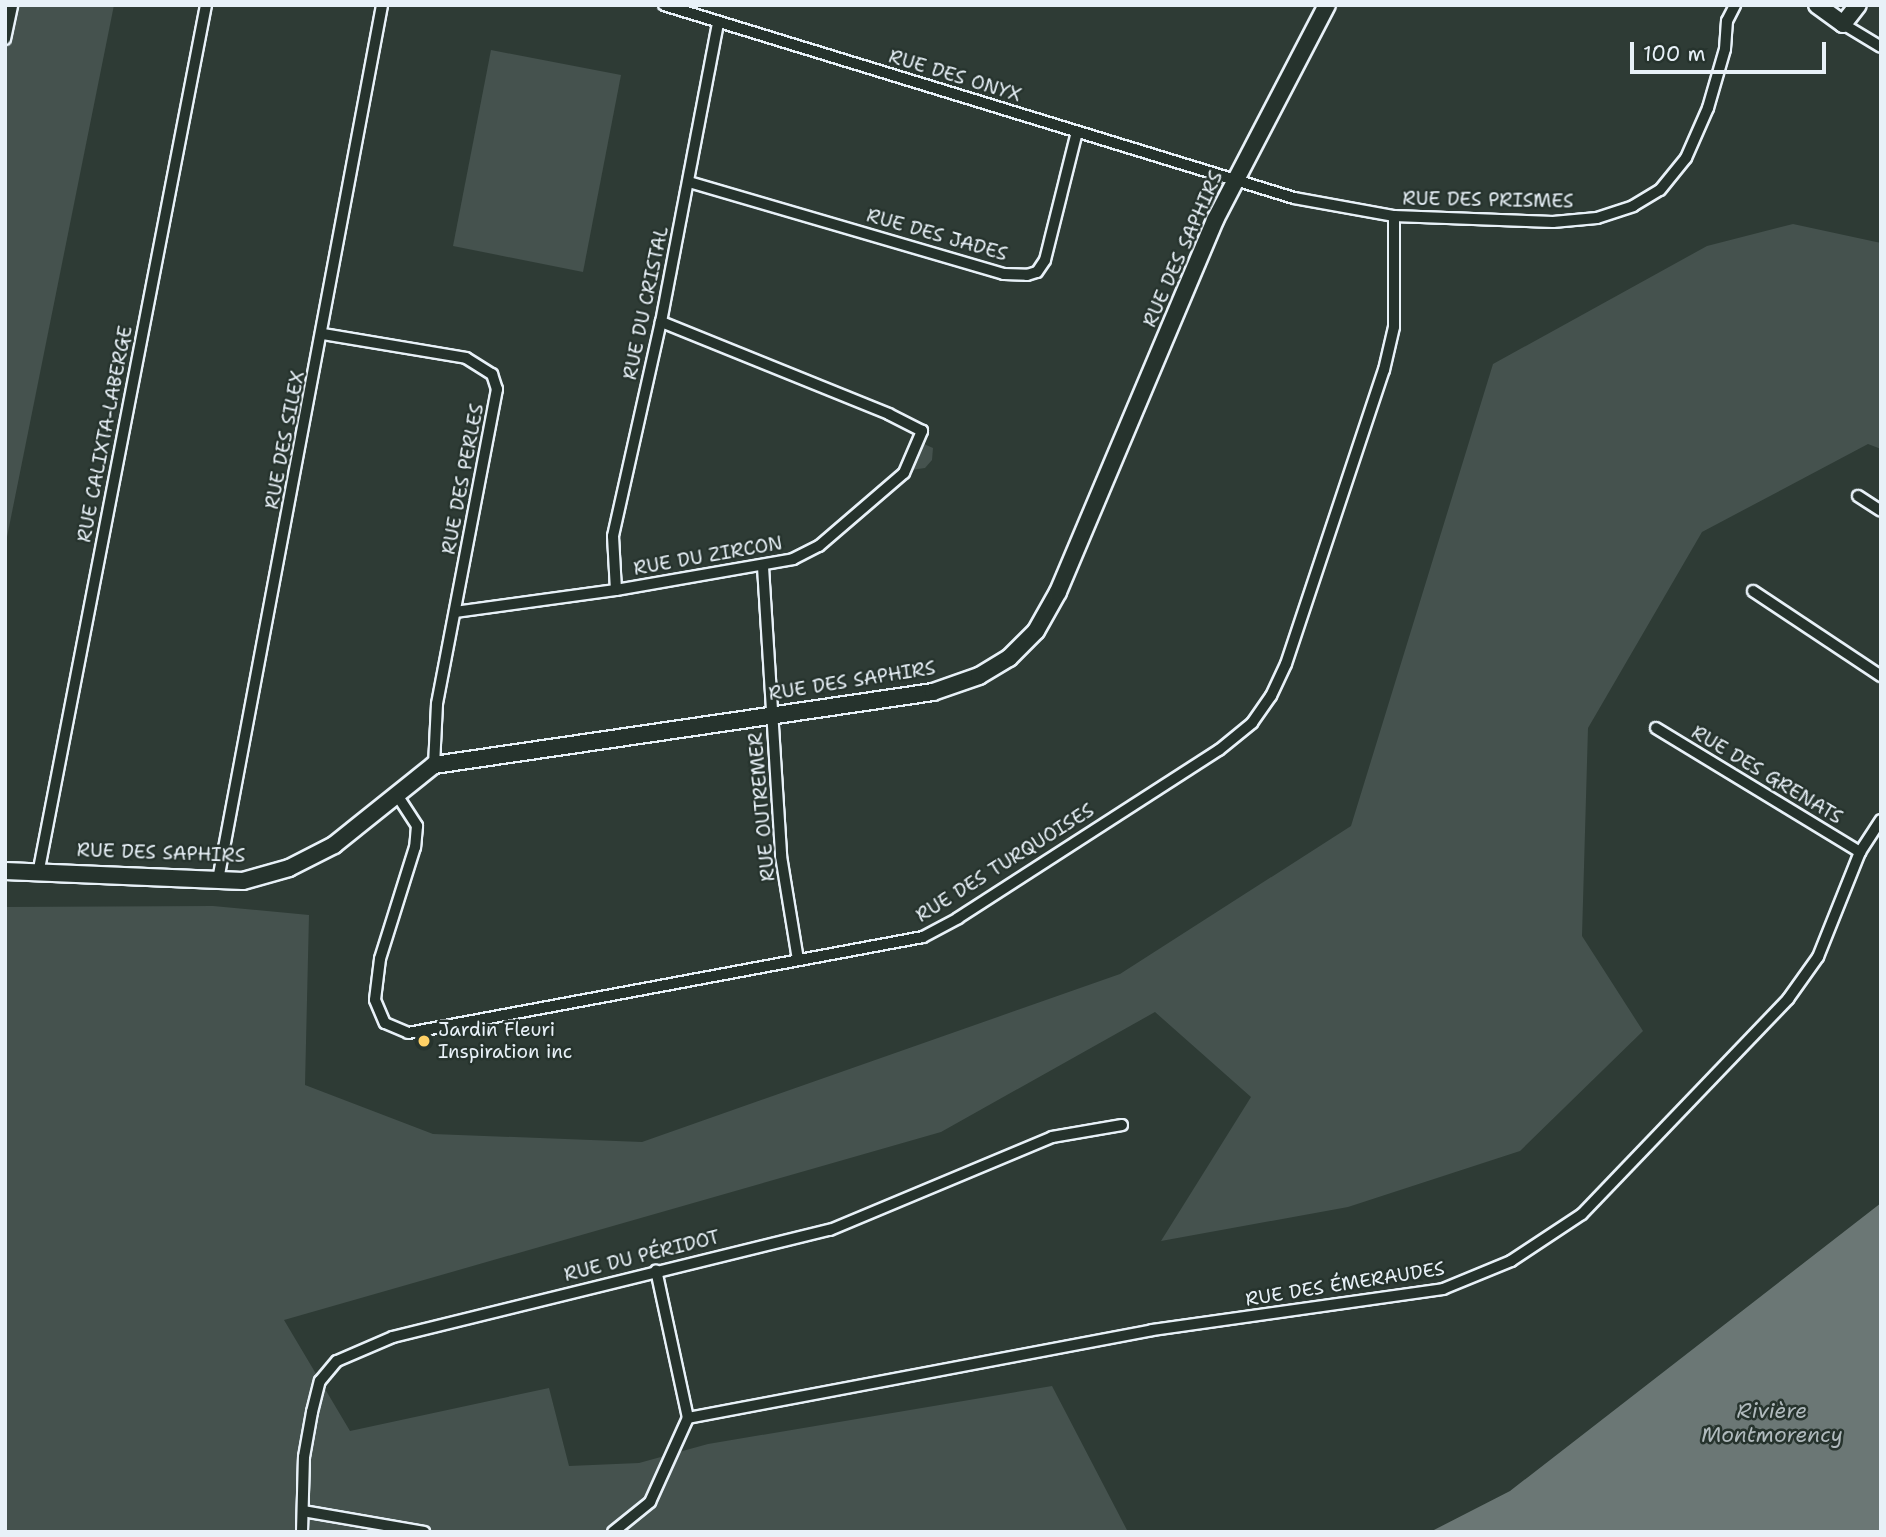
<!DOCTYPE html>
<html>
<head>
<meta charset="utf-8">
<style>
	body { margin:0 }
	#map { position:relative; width:1886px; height:1537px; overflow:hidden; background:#2e3b35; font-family:"Shantell Sans",sans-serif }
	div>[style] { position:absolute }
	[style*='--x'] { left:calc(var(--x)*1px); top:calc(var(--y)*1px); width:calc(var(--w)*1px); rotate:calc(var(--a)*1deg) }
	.green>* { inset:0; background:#45524e }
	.water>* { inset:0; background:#6b7775 }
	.roads { filter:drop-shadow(2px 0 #e8f1f8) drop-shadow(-2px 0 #e8f1f8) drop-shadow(0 2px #e8f1f8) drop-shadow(0 -2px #e8f1f8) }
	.street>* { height:10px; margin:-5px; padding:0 5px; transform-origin:5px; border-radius:5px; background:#26332d }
	.secondary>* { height:16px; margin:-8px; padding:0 8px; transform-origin:8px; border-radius:8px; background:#26332d }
	.dots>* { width:19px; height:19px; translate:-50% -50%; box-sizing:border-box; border:4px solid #26332d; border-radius:50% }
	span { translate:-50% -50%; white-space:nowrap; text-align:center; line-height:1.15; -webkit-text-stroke:5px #26332d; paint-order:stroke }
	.street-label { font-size:19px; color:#e8f1f8 }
	.poi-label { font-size:19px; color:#e8f1f8 }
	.left { translate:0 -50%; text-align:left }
	.water-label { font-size:21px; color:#b0babd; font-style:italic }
	.frame { position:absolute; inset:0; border:7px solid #e8f1f8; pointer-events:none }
	.scale { position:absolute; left:1630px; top:42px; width:196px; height:32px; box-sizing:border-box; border:4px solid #e8f1f8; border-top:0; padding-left:9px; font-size:21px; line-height:24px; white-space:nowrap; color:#e8f1f8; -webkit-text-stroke:5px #26332d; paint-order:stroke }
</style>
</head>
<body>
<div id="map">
	<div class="green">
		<div style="clip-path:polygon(5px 5px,114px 5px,5px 547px)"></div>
		<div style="clip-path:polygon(491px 50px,621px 75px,583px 272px,453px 246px)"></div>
		<div style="clip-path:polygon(1793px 224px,1881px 243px,1881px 449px,1868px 444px,1702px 532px,1588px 728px,1582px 936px,1643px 1031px,1520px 1151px,1348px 1207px,1161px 1241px,1251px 1097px,1155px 1012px,941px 1132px,284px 1320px,350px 1431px,549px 1388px,569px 1466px,639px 1463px,708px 1444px,1052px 1386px,1128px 1532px,5px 1532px,5px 907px,213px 906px,309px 915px,305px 1085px,433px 1134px,642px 1142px,1120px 974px,1351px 826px,1493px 364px,1707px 246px)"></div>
		<div style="clip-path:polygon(924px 444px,933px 448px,932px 460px,925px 468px,911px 470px)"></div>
	</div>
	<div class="water">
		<div style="clip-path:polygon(1881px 1203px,1881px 1532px,1430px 1532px,1510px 1491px)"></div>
	</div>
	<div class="roads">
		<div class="street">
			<div style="--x:664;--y:5;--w:659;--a:17.03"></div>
			<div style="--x:1294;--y:198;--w:102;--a:10.2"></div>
			<div style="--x:1394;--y:216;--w:159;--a:2.2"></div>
			<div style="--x:1553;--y:222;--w:44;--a:-5.2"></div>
			<div style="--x:1597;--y:218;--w:38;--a:-18"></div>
			<div style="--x:1633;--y:206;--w:31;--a:-31"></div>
			<div style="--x:1660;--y:190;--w:41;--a:-50.9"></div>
			<div style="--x:1686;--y:158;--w:55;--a:-66.3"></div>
			<div style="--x:1708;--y:108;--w:61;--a:-73.9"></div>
			<div style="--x:1725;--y:49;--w:28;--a:-86"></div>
			<div style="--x:1727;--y:21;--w:18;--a:-63"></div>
			<div style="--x:1843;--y:24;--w:44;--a:31.2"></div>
			<div style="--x:5;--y:39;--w:35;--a:-78"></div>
			<div style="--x:689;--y:182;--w:328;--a:16.3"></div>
			<div style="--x:1004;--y:274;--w:23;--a:2"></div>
			<div style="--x:1027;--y:275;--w:10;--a:-17"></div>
			<div style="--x:1037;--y:272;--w:14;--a:-56"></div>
			<div style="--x:1045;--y:260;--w:132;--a:-76"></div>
			<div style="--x:323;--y:334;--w:145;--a:9.5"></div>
			<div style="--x:466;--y:358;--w:31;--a:32"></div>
			<div style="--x:492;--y:374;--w:16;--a:72"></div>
			<div style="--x:497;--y:389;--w:321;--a:100.8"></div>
			<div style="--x:437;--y:704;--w:61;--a:92.8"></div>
			<div style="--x:1858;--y:496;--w:27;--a:33"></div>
			<div style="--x:763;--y:567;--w:290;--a:86.4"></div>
			<div style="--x:781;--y:856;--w:105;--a:80.7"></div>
			<div style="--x:616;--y:590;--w:54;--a:-93.2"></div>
			<div style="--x:613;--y:536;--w:219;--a:-77.4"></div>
			<div style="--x:661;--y:322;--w:305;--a:-79.2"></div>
			<div style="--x:1753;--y:591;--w:154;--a:33.6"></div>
			<div style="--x:455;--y:612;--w:162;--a:-7.8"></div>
			<div style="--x:616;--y:590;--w:180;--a:-9.9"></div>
			<div style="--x:793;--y:559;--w:29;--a:-27"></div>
			<div style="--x:819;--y:546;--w:112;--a:-40.7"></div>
			<div style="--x:904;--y:473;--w:46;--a:-66.8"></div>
			<div style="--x:922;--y:431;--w:37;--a:-153"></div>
			<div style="--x:889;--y:414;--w:246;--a:-158"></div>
			<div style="--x:1656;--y:728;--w:239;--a:31.3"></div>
			<div style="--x:397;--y:795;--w:37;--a:57"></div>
			<div style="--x:417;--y:826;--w:21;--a:95"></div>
			<div style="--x:415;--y:847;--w:117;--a:107.4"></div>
			<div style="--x:380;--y:959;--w:41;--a:97"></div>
			<div style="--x:375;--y:1000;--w:25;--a:67"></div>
			<div style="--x:385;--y:1023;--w:25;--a:23"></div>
			<div style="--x:408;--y:1033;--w:524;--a:-10.56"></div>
			<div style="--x:923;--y:937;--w:40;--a:-28"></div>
			<div style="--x:958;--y:918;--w:310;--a:-32.8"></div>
			<div style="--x:1219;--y:750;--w:43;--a:-39.3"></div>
			<div style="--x:1252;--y:723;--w:33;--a:-55"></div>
			<div style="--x:1271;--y:696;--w:35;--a:-65"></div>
			<div style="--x:1286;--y:664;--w:310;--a:-71.6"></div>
			<div style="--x:1384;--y:370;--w:44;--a:-76.9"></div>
			<div style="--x:1394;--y:327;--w:111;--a:-90"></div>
			<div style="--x:39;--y:869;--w:880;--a:-79.06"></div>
			<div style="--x:218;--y:880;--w:890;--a:-79.38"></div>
			<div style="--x:688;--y:1418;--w:472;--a:-10.7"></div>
			<div style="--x:1152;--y:1330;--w:294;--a:-8"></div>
			<div style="--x:1443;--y:1289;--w:74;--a:-22.4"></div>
			<div style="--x:1511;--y:1261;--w:85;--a:-33.5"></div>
			<div style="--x:1582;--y:1214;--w:298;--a:-46.2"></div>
			<div style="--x:1788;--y:999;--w:52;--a:-54.5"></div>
			<div style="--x:1818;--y:957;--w:113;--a:-68.2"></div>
			<div style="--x:1860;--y:852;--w:38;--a:-57"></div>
			<div style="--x:303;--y:1511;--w:123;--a:9.8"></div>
			<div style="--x:302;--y:1532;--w:75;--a:-88.5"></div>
			<div style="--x:304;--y:1457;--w:46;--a:-79.9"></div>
			<div style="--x:312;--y:1412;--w:32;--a:-76"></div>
			<div style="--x:320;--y:1381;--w:26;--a:-50"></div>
			<div style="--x:337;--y:1361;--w:61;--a:-23.2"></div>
			<div style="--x:393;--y:1337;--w:450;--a:-13.8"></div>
			<div style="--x:830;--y:1230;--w:241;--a:-22.7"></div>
			<div style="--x:1052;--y:1137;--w:71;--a:-9.7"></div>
			<div style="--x:613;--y:1532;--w:48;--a:-39"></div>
			<div style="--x:650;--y:1502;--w:92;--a:-65.7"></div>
			<div style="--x:688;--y:1418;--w:151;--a:-102.2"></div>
		</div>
		<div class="secondary">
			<div style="--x:1817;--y:5;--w:32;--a:36"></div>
			<div style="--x:1843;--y:24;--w:24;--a:-52"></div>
			<div style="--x:5;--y:871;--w:238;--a:2.4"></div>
			<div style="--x:243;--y:881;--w:48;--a:-15.8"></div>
			<div style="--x:289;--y:868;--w:51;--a:-27.1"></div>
			<div style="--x:334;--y:845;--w:128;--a:-38.7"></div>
			<div style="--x:434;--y:765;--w:504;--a:-8.32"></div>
			<div style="--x:933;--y:692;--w:49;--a:-19.2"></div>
			<div style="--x:979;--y:676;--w:35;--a:-31"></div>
			<div style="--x:1009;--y:658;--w:38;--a:-45"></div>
			<div style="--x:1036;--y:631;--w:45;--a:-60.6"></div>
			<div style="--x:1058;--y:592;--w:404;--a:-67.1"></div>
			<div style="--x:1215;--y:220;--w:242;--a:-62.5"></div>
		</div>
	</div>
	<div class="dots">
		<div style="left:424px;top:1041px;background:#ffd166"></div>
	</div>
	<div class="street-label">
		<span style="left:955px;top:76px;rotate:17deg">RUE DES ONYX</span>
		<span style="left:1488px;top:200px;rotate:1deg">RUE DES PRISMES</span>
		<span style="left:937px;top:235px;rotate:16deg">RUE DES JADES</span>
		<span style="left:1183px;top:249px;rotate:-66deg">RUE DES SAPHIRS</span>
		<span style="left:646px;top:303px;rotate:-78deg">RUE DU CRISTAL</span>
		<span style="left:105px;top:434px;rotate:-79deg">RUE CALIXTA-LABERGE</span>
		<span style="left:285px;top:440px;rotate:-79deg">RUE DES SILEX</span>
		<span style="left:463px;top:479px;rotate:-79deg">RUE DES PERLES</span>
		<span style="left:708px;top:556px;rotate:-10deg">RUE DU ZIRCON</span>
		<span style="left:852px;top:681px;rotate:-9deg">RUE DES SAPHIRS</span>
		<span style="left:1767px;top:775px;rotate:31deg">RUE DES GRENATS</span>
		<span style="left:762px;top:807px;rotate:-95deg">RUE OUTREMER</span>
		<span style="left:161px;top:853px;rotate:2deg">RUE DES SAPHIRS</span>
		<span style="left:1005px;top:863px;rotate:-32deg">RUE DES TURQUOISES</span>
		<span style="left:642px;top:1256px;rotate:-14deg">RUE DU PÉRIDOT</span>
		<span style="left:1345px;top:1284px;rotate:-9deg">RUE DES ÉMERAUDES</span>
	</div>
	<div class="poi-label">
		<span class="left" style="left:438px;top:1041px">Jardin Fleuri<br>Inspiration inc</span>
	</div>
	<div class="water-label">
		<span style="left:1772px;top:1423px">Rivière<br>Montmorency</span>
	</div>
	<div class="frame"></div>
	<div class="scale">100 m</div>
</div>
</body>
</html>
